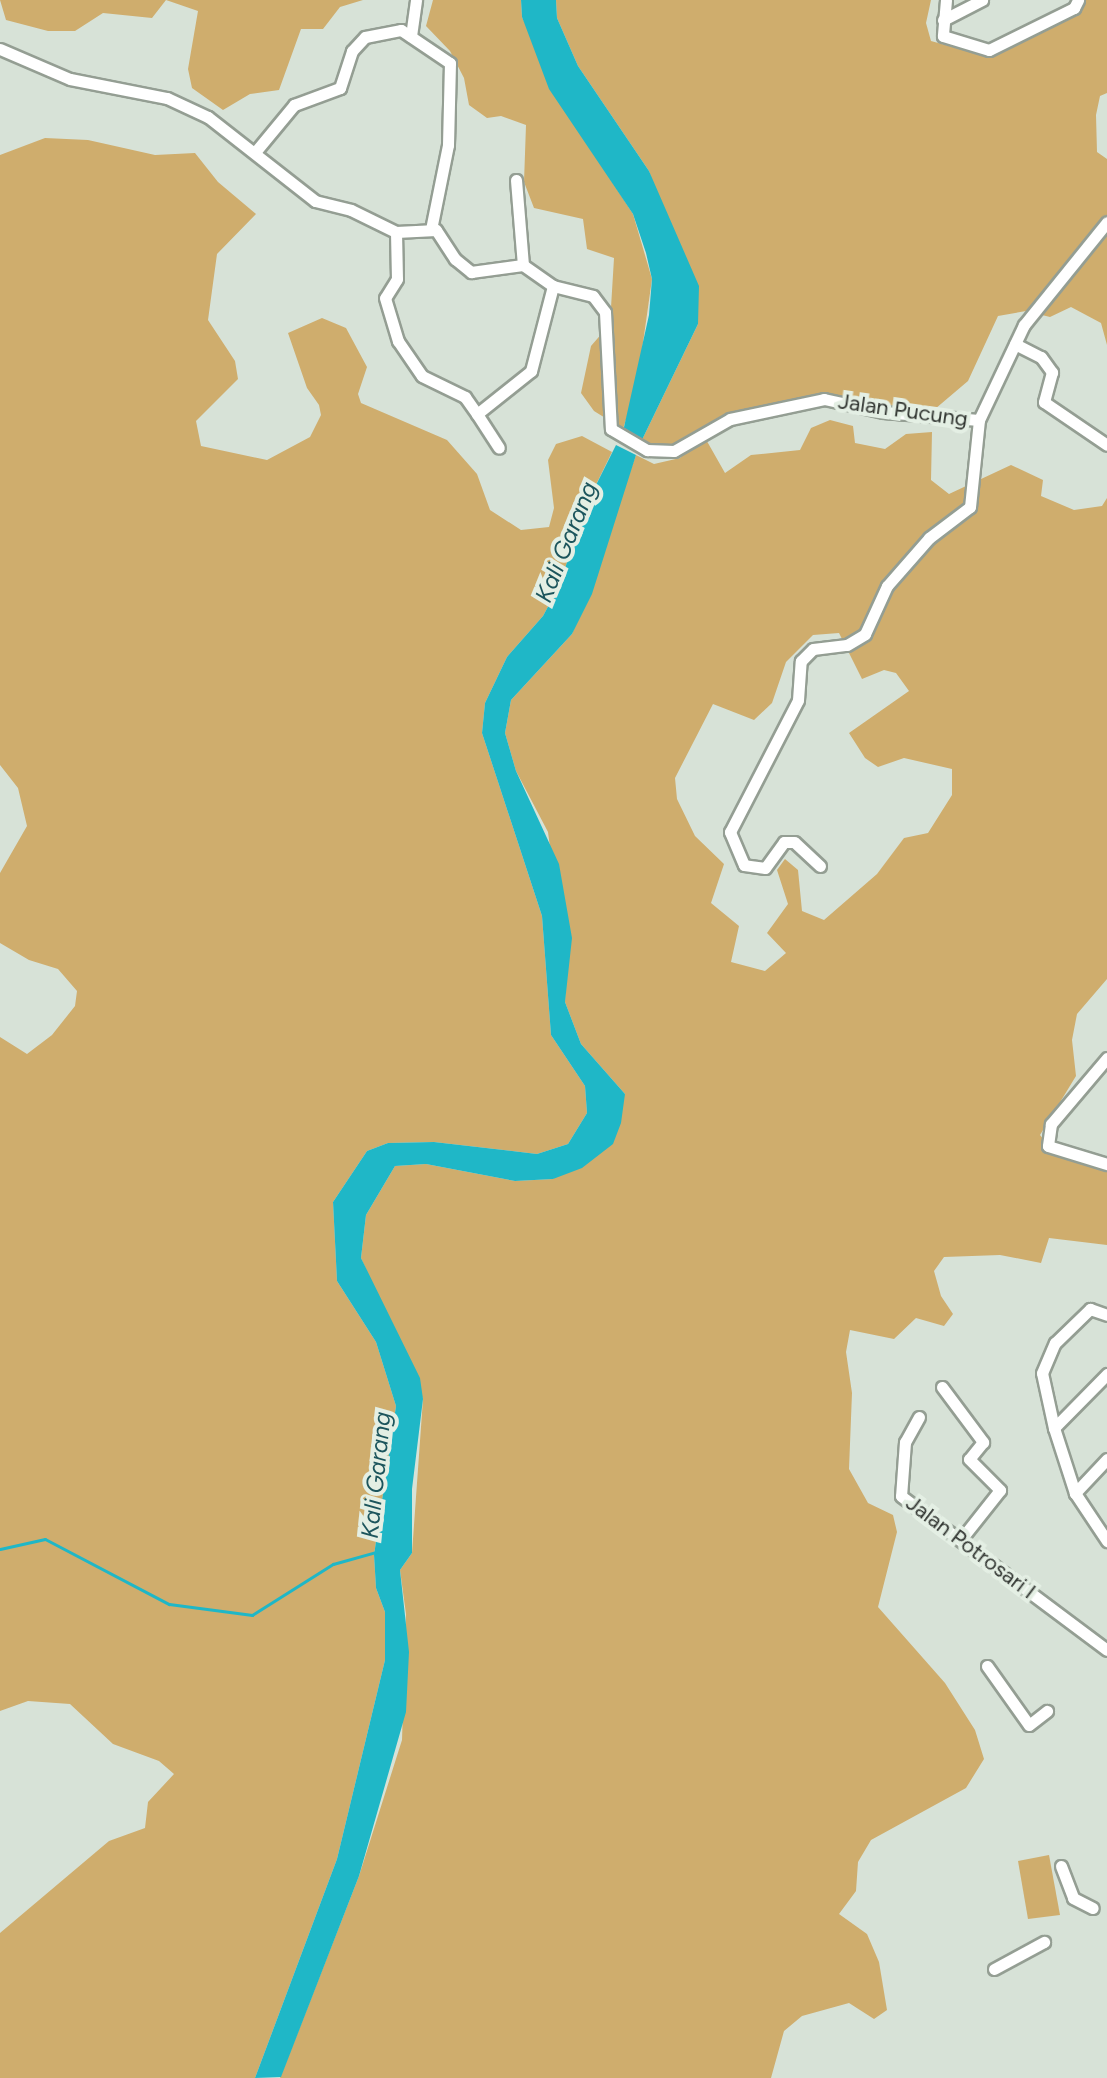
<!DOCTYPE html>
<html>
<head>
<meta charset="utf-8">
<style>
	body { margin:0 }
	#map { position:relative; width:1107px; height:2078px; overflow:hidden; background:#d7e2d7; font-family:Figtree,sans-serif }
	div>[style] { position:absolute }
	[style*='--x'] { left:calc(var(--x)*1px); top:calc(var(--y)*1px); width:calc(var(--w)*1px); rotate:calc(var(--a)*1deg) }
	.green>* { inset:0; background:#cfad6d }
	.water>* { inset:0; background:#1fb7c7 }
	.stream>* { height:3px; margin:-1.5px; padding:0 1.5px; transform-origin:1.5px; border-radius:1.5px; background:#1fb7c7 }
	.roads { filter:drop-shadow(2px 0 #949e93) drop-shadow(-2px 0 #949e93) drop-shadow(0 2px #949e93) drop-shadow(0 -2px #949e93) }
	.street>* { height:11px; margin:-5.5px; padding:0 5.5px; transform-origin:5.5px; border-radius:5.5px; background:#fff }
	span { translate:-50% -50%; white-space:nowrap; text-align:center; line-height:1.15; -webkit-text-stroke:8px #e4efe4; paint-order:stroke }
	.street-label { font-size:22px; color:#303430 }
	.water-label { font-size:24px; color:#1c555c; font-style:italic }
</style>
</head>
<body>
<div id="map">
	<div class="green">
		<div style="clip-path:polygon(0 0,363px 0,340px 7px,323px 29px,301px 29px,279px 90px,250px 94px,223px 110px,192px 88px,188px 69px,198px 11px,166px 0,152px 18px,103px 13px,75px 31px,48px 31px,6px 20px)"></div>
		<div style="clip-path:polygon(433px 0,521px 0,522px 17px,573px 122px,633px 214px,652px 279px,637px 385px,623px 429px,594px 411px,581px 393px,591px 346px,610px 324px,614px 258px,587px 249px,583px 219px,534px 208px,524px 182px,526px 125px,501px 116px,487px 118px,469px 105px,464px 78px,450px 51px,426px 26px)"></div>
		<div style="clip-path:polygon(556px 0,931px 0,926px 23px,931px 41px,985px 56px,1079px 13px,1083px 0,1107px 0,1107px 93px,1100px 96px,1096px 115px,1097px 152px,1107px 159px,1107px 345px,1101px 323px,1071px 307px,1050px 317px,1026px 311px,998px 316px,968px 381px,935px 409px,884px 409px,826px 396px,733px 414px,675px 452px,640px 444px,698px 324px,649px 171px,578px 66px,557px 18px)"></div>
		<div style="clip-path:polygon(45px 138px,88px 140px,155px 155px,195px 153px,218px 182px,256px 214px,217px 254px,208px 320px,235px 361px,238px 379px,196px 421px,201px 446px,267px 460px,310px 437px,321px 415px,319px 405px,307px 388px,288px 333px,322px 318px,346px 328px,367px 367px,358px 394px,361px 403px,447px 440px,477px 474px,490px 510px,521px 530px,549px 527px,554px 508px,548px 460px,556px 444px,582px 436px,612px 452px,587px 503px,559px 586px,543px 616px,507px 657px,485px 703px,482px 733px,542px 916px,551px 1035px,585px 1086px,587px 1113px,568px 1144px,537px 1154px,434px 1142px,388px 1143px,367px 1151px,333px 1202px,337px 1281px,376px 1342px,396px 1406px,374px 1555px,376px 1588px,385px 1612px,385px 1660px,337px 1859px,255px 2078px,0 2078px,0 1933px,109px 1841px,145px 1828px,148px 1802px,174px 1774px,159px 1761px,113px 1744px,70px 1704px,28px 1701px,0 1711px,0 1037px,27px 1054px,52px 1035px,75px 1006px,77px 991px,58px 969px,29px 960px,0 943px,0 873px,27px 826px,18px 788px,0 765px,0 155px)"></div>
		<div style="clip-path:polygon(evenodd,830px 420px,853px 426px,855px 443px,885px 449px,906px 434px,932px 432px,931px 480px,949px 494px,1011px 465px,1043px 480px,1041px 496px,1074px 510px,1102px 506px,1107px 498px,1107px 979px,1077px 1014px,1072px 1040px,1076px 1076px,1040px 1135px,1049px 1146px,1107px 1168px,1107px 1245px,1049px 1238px,1041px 1263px,1000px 1255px,944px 1257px,934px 1271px,941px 1296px,953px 1314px,944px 1326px,916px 1318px,894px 1339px,850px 1330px,846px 1352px,852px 1393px,849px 1469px,868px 1503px,893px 1515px,897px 1532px,878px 1607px,945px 1683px,975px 1730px,984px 1759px,966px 1788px,871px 1840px,858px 1862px,856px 1891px,839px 1914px,867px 1934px,879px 1962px,887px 2010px,874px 2019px,849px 2003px,802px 2016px,784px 2031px,771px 2078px,280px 2078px,359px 1876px,402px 1740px,406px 1614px,400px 1570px,412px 1553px,423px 1399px,361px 1258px,366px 1215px,395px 1166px,426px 1164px,515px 1181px,553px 1179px,625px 1094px,581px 1044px,565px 1002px,566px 971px,548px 832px,516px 771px,505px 733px,511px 700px,572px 634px,636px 455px,654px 464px,680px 458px,704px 436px,725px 473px,751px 455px,800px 450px,811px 428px,830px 420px,839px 633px,862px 679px,884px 670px,896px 673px,909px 691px,849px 733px,865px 758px,878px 767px,904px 758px,952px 769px,952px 795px,928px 833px,904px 838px,877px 874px,824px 920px,802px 911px,798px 870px,785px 859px,777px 870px,788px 904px,767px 933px,786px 953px,765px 971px,731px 962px,739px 926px,711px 903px,724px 864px,695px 836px,677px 799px,675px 778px,713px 704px,754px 720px,772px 703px,786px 662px,813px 635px,839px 633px)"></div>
		<div style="clip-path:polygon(1049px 1855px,1060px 1915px,1028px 1919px,1018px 1861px)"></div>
	</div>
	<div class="water">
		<div style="clip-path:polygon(521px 0,556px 0,557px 18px,578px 66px,649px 171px,699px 286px,698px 324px,640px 444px,622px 436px,649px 315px,652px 279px,646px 253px,633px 214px,549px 89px,522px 17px)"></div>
		<div style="clip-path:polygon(616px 445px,636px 455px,592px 594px,572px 634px,511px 700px,505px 733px,516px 771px,559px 864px,572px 938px,565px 1002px,581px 1044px,625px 1094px,621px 1123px,613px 1144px,582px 1168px,553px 1179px,515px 1181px,426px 1164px,395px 1166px,366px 1215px,361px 1258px,420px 1378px,423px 1399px,412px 1489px,412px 1553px,400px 1570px,409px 1652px,406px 1712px,359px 1876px,281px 2077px,255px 2078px,337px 1859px,385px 1660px,385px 1612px,376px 1588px,374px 1555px,396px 1406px,376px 1342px,337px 1281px,333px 1202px,367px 1151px,388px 1143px,434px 1142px,537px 1154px,568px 1144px,587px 1113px,585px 1086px,551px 1035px,542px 916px,482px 733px,485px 703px,507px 657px,543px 616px,559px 586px,587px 503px)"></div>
	</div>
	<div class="stream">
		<div style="--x:0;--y:1549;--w:46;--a:-12.5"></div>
		<div style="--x:45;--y:1539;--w:140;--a:27.7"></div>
		<div style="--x:169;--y:1604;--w:84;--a:7.5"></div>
		<div style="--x:252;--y:1615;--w:96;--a:-32.2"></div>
		<div style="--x:333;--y:1564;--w:45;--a:-15.6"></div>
	</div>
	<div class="roads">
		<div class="street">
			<div style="--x:946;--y:0;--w:36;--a:95"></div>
			<div style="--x:943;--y:36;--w:48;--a:16.9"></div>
			<div style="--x:989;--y:50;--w:95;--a:-26.3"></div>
			<div style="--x:1074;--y:8;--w:9;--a:-63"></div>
			<div style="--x:943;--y:20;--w:44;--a:-27.1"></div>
			<div style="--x:411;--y:36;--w:36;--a:-82"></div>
			<div style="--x:0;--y:49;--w:76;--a:23.2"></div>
			<div style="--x:70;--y:79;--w:99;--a:11.1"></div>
			<div style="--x:167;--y:98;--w:45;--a:24.9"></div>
			<div style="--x:208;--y:117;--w:136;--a:38.1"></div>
			<div style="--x:315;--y:201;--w:37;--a:14"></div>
			<div style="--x:351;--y:210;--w:50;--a:26.1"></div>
			<div style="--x:396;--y:232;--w:40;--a:-2.9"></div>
			<div style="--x:436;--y:230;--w:35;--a:57"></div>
			<div style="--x:455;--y:259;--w:21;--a:39"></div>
			<div style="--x:471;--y:272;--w:52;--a:-7.7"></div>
			<div style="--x:523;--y:265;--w:37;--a:35"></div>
			<div style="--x:553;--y:286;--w:41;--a:14"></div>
			<div style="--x:593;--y:296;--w:20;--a:53"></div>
			<div style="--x:605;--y:312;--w:117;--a:87.1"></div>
			<div style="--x:611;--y:429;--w:42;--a:30.3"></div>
			<div style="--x:647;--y:450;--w:27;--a:2"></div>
			<div style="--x:674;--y:451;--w:64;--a:-29.7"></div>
			<div style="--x:730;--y:419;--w:96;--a:-12"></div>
			<div style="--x:824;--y:399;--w:60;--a:12.4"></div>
			<div style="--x:883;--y:412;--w:96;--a:4.8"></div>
			<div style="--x:256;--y:151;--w:60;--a:-50.4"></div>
			<div style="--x:294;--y:105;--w:49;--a:-20.3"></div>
			<div style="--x:340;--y:88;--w:39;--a:-72"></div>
			<div style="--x:352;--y:51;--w:19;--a:-47"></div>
			<div style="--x:365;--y:37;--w:37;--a:-11"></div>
			<div style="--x:401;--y:30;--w:59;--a:34"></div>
			<div style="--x:450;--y:63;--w:82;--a:91.4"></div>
			<div style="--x:448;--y:145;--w:86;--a:101.4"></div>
			<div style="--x:516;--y:180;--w:85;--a:85.3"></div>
			<div style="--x:396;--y:232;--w:47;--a:88.8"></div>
			<div style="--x:397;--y:279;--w:22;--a:122"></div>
			<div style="--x:385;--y:298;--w:45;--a:73.2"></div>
			<div style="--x:398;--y:341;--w:42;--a:55.6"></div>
			<div style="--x:422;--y:376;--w:48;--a:26"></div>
			<div style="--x:465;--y:397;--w:21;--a:55"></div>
			<div style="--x:477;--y:414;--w:69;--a:-38.5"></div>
			<div style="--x:531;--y:371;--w:88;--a:-75.5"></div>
			<div style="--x:1015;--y:344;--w:29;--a:27"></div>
			<div style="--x:1041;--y:357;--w:19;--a:54"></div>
			<div style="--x:1052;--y:372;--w:31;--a:105"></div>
			<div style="--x:1044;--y:402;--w:76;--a:34.3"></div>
			<div style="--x:477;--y:414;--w:40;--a:57.1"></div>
			<div style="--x:820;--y:866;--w:35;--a:-137"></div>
			<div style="--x:794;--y:842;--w:10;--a:180"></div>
			<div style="--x:784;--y:842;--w:32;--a:126"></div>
			<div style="--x:765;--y:868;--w:21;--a:-172"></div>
			<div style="--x:744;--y:865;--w:36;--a:-113"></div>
			<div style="--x:730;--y:832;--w:148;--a:-62.7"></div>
			<div style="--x:798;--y:700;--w:39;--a:-86"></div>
			<div style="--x:801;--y:661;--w:17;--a:-45"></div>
			<div style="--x:813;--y:649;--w:34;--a:-7"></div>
			<div style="--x:847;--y:645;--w:21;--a:-31"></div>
			<div style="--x:865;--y:634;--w:53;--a:-65.4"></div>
			<div style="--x:887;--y:586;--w:64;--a:-48.8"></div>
			<div style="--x:929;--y:538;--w:51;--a:-37.1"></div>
			<div style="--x:970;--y:507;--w:87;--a:-84.1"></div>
			<div style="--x:979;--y:420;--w:105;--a:-64.7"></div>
			<div style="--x:1024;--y:325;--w:132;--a:-51.1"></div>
			<div style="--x:1107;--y:1058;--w:87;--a:130.3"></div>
			<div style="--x:1051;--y:1124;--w:22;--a:98"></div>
			<div style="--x:1048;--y:1146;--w:62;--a:17"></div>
			<div style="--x:942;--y:1387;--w:69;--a:53.3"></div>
			<div style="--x:983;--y:1442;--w:22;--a:129"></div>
			<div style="--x:969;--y:1459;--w:44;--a:45"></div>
			<div style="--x:1000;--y:1490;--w:61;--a:128.4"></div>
			<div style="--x:919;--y:1417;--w:29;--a:119"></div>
			<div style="--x:905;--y:1442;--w:54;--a:94.2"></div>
			<div style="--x:901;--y:1496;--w:257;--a:36.8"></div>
			<div style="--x:1054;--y:1428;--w:56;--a:-102.3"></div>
			<div style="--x:1042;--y:1373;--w:33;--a:-67"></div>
			<div style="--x:1055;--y:1343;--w:49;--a:-44.2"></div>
			<div style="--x:1090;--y:1309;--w:18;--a:19"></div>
			<div style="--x:1107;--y:1459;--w:47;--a:133.3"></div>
			<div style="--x:1075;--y:1493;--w:58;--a:56.3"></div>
			<div style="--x:1075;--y:1493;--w:68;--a:-107.9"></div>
			<div style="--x:1054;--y:1428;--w:76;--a:-45.5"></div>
			<div style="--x:987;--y:1666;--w:72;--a:54.6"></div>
			<div style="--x:1029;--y:1725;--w:23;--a:-38"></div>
			<div style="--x:1061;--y:1866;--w:34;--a:69"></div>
			<div style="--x:1073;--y:1898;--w:22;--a:27"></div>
			<div style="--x:994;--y:1969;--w:57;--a:-28.4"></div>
		</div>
	</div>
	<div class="street-label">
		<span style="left:903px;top:410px;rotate:8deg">Jalan Pucung</span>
		<span style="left:971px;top:1547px;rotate:37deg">Jalan Potrosari I</span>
	</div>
	<div class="water-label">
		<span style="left:566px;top:542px;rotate:-68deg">Kali Garang</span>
		<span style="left:376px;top:1475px;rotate:-84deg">Kali Garang</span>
	</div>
</div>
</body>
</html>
